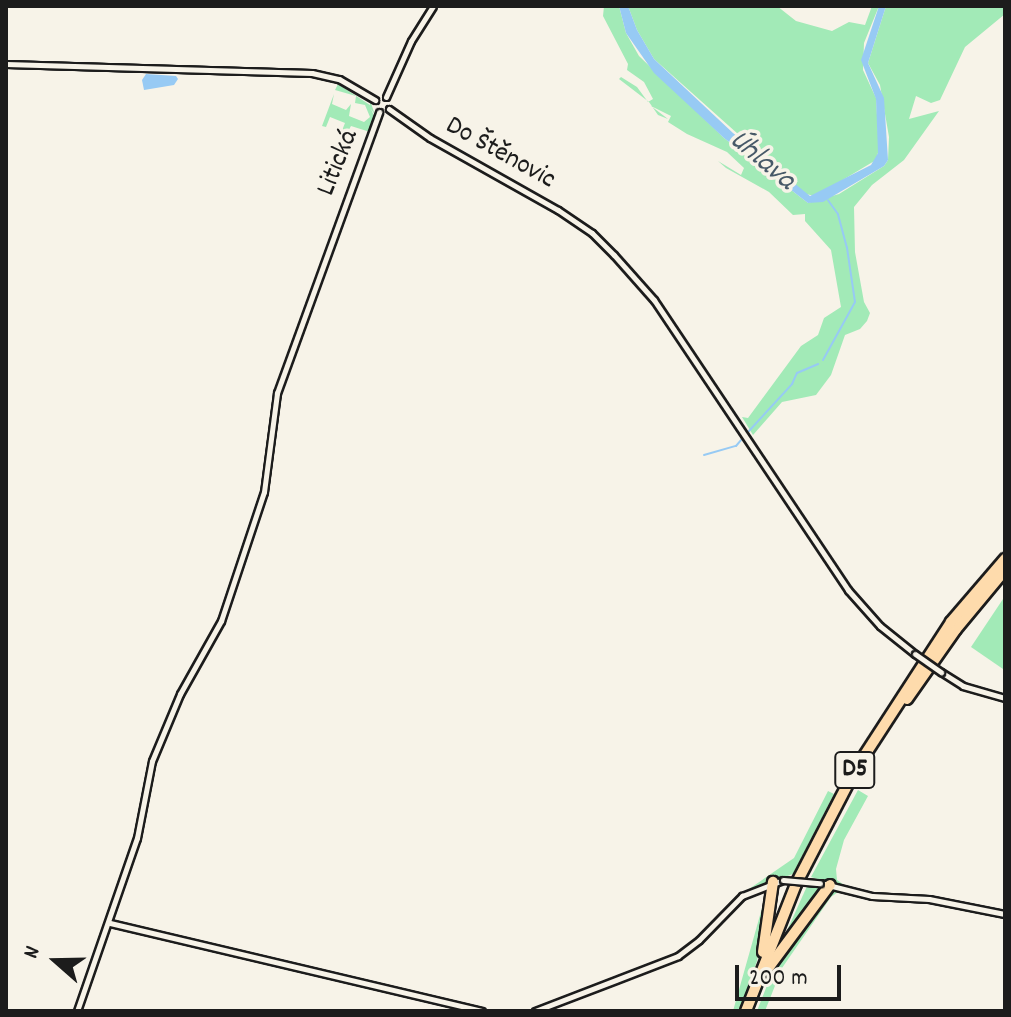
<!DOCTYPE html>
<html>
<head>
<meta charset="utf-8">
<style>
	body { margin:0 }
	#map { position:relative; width:1011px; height:1017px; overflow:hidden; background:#f7f3e8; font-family:Dekko,sans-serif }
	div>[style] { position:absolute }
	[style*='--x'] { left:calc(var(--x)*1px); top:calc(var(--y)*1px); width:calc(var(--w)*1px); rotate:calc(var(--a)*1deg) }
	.green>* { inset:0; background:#a2eab7 }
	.water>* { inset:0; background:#97caf4 }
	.stream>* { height:2px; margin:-1px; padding:0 1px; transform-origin:1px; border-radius:1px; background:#97caf4 }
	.roads { filter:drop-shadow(2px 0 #1c1c1c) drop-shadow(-2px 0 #1c1c1c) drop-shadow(0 2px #1c1c1c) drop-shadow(0 -2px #1c1c1c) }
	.minor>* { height:5px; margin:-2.5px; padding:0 2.5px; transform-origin:2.5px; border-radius:2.5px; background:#f7f3e8 }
	.highway>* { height:10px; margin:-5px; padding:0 5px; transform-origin:5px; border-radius:5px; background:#fedbac }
	.bridges { filter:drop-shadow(2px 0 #1c1c1c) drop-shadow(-2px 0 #1c1c1c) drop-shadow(0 2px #1c1c1c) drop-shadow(0 -2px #1c1c1c) }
	.minor-bridge>* { height:5px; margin:-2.5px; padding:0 2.5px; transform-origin:2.5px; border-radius:2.5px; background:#f7f3e8 }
	span { translate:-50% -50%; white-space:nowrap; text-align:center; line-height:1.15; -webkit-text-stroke:7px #f7f3e8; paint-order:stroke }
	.shield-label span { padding:2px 6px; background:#f7f3e8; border:2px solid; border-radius:6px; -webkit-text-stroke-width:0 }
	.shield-label { font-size:26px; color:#1c1c1c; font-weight:700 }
	.street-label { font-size:28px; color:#1c1c1c }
	.water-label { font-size:30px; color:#475968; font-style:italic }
	.frame { position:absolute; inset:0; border:8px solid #1c1c1c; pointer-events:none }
	.north { position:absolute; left:16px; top:921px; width:80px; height:80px; -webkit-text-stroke:6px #f7f3e8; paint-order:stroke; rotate:290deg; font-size:22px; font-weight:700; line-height:32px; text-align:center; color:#1c1c1c }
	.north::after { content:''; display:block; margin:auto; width:28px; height:36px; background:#1c1c1c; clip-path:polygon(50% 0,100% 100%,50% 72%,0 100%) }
	.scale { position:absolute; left:735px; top:965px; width:106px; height:36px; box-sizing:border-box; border:4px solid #1c1c1c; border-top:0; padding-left:10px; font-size:24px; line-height:28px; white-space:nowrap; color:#1c1c1c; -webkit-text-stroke:6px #f7f3e8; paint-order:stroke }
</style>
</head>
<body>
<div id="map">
	<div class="green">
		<div style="clip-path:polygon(604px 6px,619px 6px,626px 33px,639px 56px,724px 138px,808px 203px,839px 194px,884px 166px,888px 160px,889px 137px,880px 85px,868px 63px,886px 6px,1005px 6px,1005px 14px,965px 47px,940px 100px,931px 103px,916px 96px,909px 119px,939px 111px,904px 160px,872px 185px,854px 207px,855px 252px,864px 302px,870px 313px,867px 321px,860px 329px,845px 335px,831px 375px,816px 395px,782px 402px,753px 435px,742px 417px,748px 418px,801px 346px,818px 335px,824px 318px,841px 307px,831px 250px,805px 221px,805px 214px,793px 215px,769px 192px,726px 168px,718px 161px,741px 175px,744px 168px,727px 152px,687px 134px,668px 122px,671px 116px,651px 106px,668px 119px,658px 115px,649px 102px,619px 79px,621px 77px,637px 87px,648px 102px,653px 99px,644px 82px,627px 70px,628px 64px,603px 16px)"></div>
		<div style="clip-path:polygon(628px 6px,777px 6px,796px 21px,832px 31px,849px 22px,865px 25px,872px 6px,879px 6px,864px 43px,863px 70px,876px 98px,879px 149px,876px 160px,816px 196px,805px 194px,654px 59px,637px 30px)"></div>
		<div style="clip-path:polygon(338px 84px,370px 105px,370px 100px,375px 115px,371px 109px,374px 116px,370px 132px,351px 126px,346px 135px,341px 133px,345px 123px,330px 117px,326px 127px,322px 126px,334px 94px,332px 104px,346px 110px,351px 104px,349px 116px,364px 122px,370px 117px,365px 105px,355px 103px,356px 96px,335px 90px)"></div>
		<div style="clip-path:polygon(1005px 596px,1005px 665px,1003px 669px,971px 647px)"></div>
		<div style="clip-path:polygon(858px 790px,868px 796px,844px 840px,836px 869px,837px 880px,850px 889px,811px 877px)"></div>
		<div style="clip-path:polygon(828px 791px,834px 794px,793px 874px,746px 891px,794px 858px)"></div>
		<div style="clip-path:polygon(808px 884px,823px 888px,780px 947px,785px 935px)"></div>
		<div style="clip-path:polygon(765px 887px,770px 890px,757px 961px,740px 1011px,733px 1011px,766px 894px,762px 892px,749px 899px,747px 895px)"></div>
		<div style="clip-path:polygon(833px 889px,849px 895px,838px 892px,831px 897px,782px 968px,765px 1011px,757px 1011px,775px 965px)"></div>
	</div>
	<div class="water">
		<div style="clip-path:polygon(619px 6px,628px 6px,637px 30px,654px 59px,733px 133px,810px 196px,871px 165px,878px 153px,876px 99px,861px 60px,879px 6px,886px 6px,868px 63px,884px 98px,888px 160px,884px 166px,823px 202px,808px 203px,724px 138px,654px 73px,626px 33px)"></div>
		<div style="clip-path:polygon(146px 74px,176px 76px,178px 79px,174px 85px,144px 90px,142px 80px)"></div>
	</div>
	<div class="stream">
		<div style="--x:823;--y:360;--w:66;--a:-61.1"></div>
		<div style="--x:855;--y:302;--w:55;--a:-98.4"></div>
		<div style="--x:847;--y:248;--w:35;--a:-105"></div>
		<div style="--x:838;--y:214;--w:17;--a:-126"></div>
		<div style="--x:749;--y:431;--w:64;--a:-47.5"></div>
		<div style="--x:792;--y:384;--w:12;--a:-66"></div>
		<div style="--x:797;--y:373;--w:23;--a:-23"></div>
		<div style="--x:704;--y:455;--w:33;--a:-16"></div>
		<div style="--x:736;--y:446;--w:8;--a:-50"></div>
	</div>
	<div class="roads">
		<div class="minor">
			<div style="--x:6;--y:64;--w:306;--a:1.7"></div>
			<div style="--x:312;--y:73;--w:28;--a:13"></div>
			<div style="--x:339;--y:79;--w:42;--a:30.3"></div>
			<div style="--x:386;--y:97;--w:61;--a:-65.9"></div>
			<div style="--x:411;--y:41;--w:41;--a:-57.8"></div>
			<div style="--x:389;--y:109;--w:50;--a:35.3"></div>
			<div style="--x:430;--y:138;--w:147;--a:29.4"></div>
			<div style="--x:558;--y:210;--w:41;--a:34.1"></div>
			<div style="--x:592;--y:233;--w:31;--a:45"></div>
			<div style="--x:614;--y:255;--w:60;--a:48.4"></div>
			<div style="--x:654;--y:300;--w:349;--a:56.2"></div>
			<div style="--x:848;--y:590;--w:48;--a:48.4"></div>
			<div style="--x:880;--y:626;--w:45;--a:38.7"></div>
			<div style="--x:941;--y:672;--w:26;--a:32"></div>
			<div style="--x:963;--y:686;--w:44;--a:15.9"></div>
			<div style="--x:820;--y:883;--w:54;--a:14"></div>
			<div style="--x:872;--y:896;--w:57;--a:3"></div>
			<div style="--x:929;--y:899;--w:77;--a:11.2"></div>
			<div style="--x:110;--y:923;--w:382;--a:13.3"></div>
			<div style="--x:77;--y:1011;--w:183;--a:-70.9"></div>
			<div style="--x:137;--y:838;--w:78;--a:-79"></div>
			<div style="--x:152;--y:761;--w:73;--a:-67.3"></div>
			<div style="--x:180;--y:694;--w:84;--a:-60.7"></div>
			<div style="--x:221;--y:621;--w:136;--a:-71.6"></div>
			<div style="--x:264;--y:492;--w:100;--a:-82.5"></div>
			<div style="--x:277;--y:393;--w:299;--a:-70"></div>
			<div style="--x:535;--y:1011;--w:153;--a:-21"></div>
			<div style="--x:678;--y:956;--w:26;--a:-37"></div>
			<div style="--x:699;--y:940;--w:62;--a:-45.7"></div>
			<div style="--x:742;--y:896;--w:44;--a:-21.3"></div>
		</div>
		<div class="highway">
			<div style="--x:907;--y:699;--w:85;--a:-55"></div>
			<div style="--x:956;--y:629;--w:77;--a:-50.3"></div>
			<div style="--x:763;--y:952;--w:71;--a:-81.9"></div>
			<div style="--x:769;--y:967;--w:102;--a:-53.4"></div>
			<div style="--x:746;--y:1011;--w:136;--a:-68.5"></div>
			<div style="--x:796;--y:884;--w:128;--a:-62.6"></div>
			<div style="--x:855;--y:770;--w:176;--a:-57"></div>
			<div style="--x:951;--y:622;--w:83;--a:-49.4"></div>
		</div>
	</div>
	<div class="bridges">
		<div class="minor-bridge">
			<div style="--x:915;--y:654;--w:32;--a:35"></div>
			<div style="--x:783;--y:880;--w:37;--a:5"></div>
		</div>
	</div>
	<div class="shield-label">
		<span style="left:855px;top:770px">D5</span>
	</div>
	<div class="street-label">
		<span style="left:500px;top:154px;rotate:29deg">Do Štěnovic</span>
		<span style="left:339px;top:163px;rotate:-68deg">Litická</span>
	</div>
	<div class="water-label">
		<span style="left:761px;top:162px;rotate:40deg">Úhlava</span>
	</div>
	<div class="frame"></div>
	<div class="north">N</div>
	<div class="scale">200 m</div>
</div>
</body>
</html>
